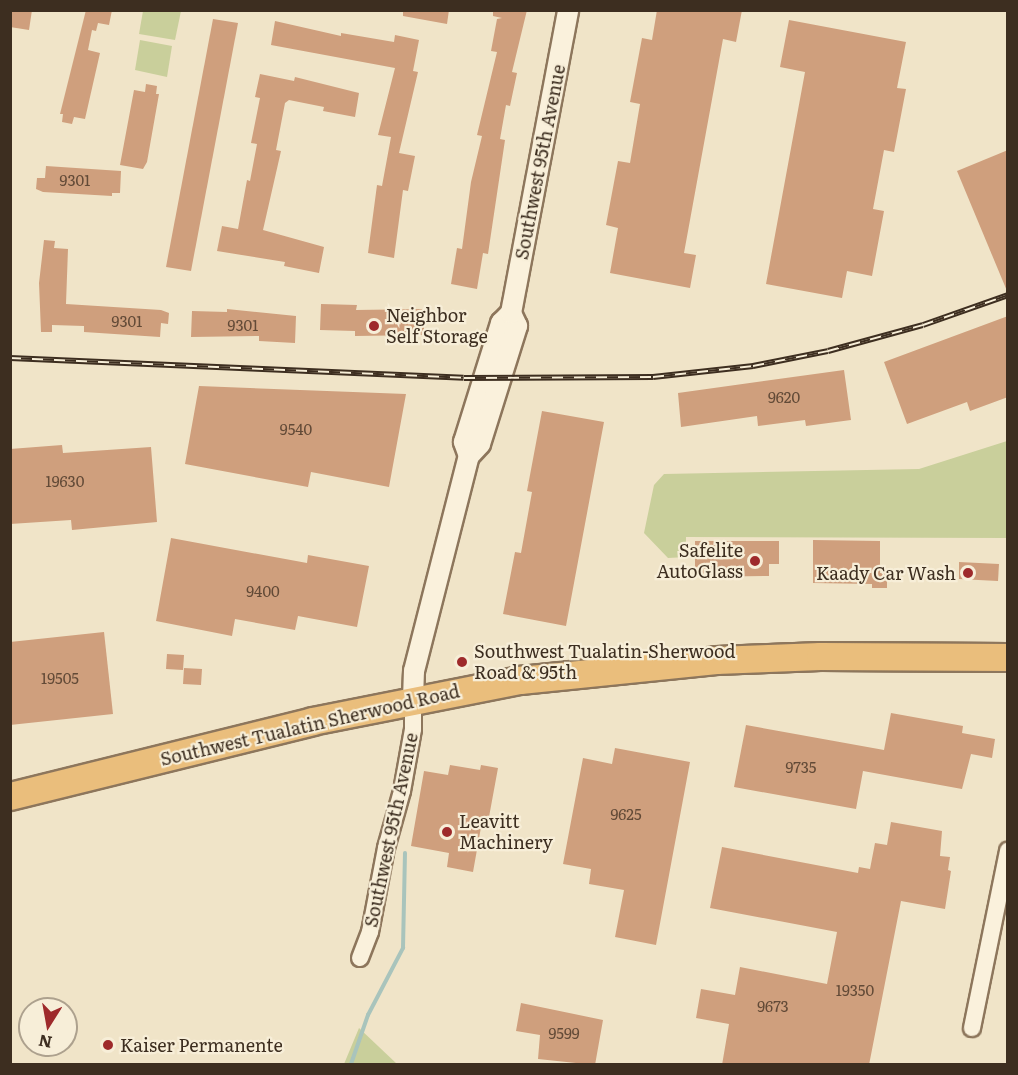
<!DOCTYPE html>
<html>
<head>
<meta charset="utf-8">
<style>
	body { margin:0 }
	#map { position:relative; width:1018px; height:1075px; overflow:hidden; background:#f0e4c8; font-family:Literata,serif }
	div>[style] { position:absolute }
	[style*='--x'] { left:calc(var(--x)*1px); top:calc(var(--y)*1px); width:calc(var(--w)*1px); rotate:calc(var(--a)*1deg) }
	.green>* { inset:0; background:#c9cf9b }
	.stream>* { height:4px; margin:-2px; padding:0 2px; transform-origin:2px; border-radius:2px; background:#a9c4bc }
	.building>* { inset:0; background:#cf9f7d }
	.roads { filter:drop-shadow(2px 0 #8d765c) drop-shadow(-2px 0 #8d765c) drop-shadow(0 2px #8d765c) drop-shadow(0 -2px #8d765c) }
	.minor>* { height:16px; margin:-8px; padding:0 8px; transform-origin:8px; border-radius:8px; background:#faf1dc }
	.tertiary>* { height:20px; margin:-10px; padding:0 10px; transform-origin:10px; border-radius:10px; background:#faf1dc }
	.trunk>* { height:27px; margin:-13.5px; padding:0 13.5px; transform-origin:13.5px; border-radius:13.5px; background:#eabe7c }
	.rail>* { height:6px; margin-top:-3px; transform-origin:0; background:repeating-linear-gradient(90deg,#f7eed8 0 11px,#3d2e20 0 22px); box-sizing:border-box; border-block:2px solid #3d2e20 }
	.dots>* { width:16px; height:16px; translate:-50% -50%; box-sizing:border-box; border:3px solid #f7eed8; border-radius:50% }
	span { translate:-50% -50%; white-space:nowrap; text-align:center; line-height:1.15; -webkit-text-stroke:4.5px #f7eed8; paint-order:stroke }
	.number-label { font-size:15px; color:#624a37 }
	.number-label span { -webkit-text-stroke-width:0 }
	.street-label { font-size:18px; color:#3d2e20 }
	.poi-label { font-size:18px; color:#3d2e20 }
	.left { translate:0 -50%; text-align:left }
	.right { translate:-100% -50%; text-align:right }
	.frame { position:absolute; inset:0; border:12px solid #3d2e20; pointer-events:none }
	.north { position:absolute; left:18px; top:997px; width:60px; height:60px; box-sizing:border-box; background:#f7eed8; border:2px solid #ada18e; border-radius:50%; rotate:191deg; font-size:16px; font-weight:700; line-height:24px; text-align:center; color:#3d2e20 }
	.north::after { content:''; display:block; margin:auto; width:21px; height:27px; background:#9e2a2b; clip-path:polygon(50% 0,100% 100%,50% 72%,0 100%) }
</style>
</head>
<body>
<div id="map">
	<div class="green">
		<div style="clip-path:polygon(143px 11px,181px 11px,175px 40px,139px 34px)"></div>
		<div style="clip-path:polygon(140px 40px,172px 46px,167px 77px,135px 70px)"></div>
		<div style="clip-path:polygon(1007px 441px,1007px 538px,686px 537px,686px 557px,668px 558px,644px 533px,654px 485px,664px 474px,919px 469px)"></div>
		<div style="clip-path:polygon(359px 1028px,397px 1064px,344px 1064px)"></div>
	</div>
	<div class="stream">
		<div style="--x:351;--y:1064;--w:52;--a:-70.9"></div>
		<div style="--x:368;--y:1015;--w:76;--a:-62.4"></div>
		<div style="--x:403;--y:948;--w:95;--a:-88.8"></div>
	</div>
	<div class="building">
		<div style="clip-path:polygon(10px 10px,32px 10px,29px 30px,10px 27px)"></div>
		<div style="clip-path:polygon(86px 10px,112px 10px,109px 25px,98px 23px,96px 31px,92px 30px,88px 50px,100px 53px,85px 119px,74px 117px,72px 124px,62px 122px,63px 114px,60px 114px)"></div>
		<div style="clip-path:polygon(403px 10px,449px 10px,447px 24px,403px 16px)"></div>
		<div style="clip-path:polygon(493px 10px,527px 10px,512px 72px,517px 73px,510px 106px,506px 105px,500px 139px,505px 140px,488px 254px,483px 253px,477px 289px,451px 284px,457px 248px,462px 249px,471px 182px,482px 136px,477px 135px,497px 52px,491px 51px,497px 19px,502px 18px,493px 16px)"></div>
		<div style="clip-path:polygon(657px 10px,742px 10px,736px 42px,723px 39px,684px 253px,696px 255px,690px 288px,610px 273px,618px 228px,606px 225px,618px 161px,630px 163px,640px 104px,630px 102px,642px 38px,652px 40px)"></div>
		<div style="clip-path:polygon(213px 19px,238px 23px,191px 271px,166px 267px)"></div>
		<div style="clip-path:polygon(789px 20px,906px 42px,897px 88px,906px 89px,894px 152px,884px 150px,873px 209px,884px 211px,872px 276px,847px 271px,842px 298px,766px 284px,805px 72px,780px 67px)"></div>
		<div style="clip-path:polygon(275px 21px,341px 36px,341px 33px,394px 42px,395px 35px,419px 40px,413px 71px,418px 72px,399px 153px,415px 156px,408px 191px,403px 190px,394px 258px,368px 253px,377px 185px,382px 186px,391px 137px,378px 135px,395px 68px,271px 45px)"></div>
		<div style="clip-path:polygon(260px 74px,294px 81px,295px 77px,359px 93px,355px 117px,323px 111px,324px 107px,289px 100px,285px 103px,276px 150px,281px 151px,263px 230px,324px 247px,319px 273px,284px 266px,285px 262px,217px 251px,222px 226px,238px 229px,247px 180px,250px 181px,257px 144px,251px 143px,260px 98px,255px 97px)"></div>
		<div style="clip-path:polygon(146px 84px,157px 86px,156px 94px,159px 94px,147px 162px,143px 169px,120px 165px,134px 90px,145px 92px)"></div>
		<div style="clip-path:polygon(1008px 150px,1008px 291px,1007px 291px,957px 171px)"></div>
		<div style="clip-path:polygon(46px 166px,121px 171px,120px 193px,112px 193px,112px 196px,43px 192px,36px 189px,37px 178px,45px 178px)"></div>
		<div style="clip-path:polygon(44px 240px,55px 241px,54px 248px,68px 249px,66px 304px,161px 310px,169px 313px,168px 324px,161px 323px,160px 337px,84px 332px,84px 326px,52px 325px,52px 332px,41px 332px,39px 283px)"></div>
		<div style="clip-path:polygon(321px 304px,357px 305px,356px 310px,424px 309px,424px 335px,355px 336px,355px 331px,320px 330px)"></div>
		<div style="clip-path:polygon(227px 309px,296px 316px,295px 343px,259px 341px,259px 336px,191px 337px,192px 311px,227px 312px)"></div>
		<div style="clip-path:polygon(1008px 316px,1008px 397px,970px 411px,967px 402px,907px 424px,884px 362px)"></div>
		<div style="clip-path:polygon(844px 370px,851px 420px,806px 426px,805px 420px,758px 426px,757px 416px,681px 427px,678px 393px)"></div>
		<div style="clip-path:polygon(199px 386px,406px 394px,389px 487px,311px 472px,308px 487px,185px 464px)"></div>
		<div style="clip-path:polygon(542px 411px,604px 422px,566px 626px,503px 614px,515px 552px,521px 553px,532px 492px,527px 491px)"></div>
		<div style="clip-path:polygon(62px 445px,63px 453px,151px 447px,157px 522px,72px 530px,71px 520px,10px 524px,10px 449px)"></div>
		<div style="clip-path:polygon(171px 538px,307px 563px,308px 555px,369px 566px,357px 627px,298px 616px,295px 630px,235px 619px,232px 636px,156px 621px)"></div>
		<div style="clip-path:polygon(813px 540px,880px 541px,880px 573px,887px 573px,887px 588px,872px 588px,872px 584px,813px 583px)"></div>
		<div style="clip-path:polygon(695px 541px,779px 541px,779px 564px,769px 564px,769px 576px,695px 577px)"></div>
		<div style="clip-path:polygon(959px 562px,999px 564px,998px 581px,959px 579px)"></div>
		<div style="clip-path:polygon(104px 632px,113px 714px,10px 725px,10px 642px)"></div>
		<div style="clip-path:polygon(167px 654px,184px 655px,183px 670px,166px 669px)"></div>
		<div style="clip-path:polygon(184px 668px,202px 669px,201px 685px,183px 684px)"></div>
		<div style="clip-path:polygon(891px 713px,963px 726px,962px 733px,995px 739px,992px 758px,971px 754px,962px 789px,863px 771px,856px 809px,734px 787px,746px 725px,884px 750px)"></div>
		<div style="clip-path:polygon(615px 748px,690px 762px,656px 945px,615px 937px,624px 890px,589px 884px,591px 869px,563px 864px,583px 758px,612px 764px)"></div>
		<div style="clip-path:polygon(450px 765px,480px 770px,481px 765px,498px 768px,489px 817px,483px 816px,473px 872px,447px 867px,449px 853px,411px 846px,424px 771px,448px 775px)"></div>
		<div style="clip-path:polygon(891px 822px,942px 831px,940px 856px,950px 857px,948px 870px,951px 871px,945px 909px,901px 901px,869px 1065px,722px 1065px,729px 1024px,696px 1018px,701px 989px,735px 995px,740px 967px,827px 984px,837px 932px,710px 908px,722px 847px,858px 873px,859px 867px,870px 869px,875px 843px,887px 845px)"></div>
		<div style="clip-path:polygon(521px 1003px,603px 1020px,595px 1065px,538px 1059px,540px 1035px,516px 1031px)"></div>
	</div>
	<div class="roads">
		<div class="minor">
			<div style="--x:360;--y:958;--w:28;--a:-69"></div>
			<div style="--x:370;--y:932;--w:86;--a:-79.2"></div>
			<div style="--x:386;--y:848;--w:59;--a:-74.3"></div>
			<div style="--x:402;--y:791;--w:63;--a:-79.9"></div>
			<div style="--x:413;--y:729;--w:30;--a:-90"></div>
			<div style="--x:972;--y:1028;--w:181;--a:-78.5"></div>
		</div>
		<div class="tertiary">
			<div style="--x:469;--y:456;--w:15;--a:-110"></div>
			<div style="--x:464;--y:442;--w:125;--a:-72.7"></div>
			<div style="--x:501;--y:323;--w:14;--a:-45"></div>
			<div style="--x:413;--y:699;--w:28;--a:-88"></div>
			<div style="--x:414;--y:671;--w:222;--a:-75.7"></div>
			<div style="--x:469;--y:456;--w:16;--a:-47"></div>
			<div style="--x:480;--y:444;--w:124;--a:-72.6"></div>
			<div style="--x:517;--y:326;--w:14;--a:-115"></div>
			<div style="--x:511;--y:313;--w:308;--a:-79.3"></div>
		</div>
		<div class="trunk">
			<div style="--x:10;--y:796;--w:311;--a:-13.9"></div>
			<div style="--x:312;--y:721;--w:212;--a:-11.2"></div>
			<div style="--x:520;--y:680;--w:197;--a:-5.8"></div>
			<div style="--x:716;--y:660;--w:104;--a:-2.2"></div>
			<div style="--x:820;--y:656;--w:188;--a:0.3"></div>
		</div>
	</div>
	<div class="rail">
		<div style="--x:10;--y:358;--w:454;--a:2.5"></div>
		<div style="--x:464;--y:378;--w:189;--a:-0.3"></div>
		<div style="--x:653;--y:377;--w:101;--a:-6.3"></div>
		<div style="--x:753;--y:366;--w:76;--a:-11.3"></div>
		<div style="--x:828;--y:351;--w:98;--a:-15.3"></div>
		<div style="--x:923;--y:325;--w:90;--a:-19.4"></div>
	</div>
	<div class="dots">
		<div style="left:374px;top:326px;background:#9e2a2b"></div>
		<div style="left:755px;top:561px;background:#9e2a2b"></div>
		<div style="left:968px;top:573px;background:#9e2a2b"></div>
		<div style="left:462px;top:662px;background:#9e2a2b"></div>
		<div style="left:447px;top:832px;background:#9e2a2b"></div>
		<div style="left:108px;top:1045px;background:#9e2a2b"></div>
	</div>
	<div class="number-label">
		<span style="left:75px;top:180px">9301</span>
		<span style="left:127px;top:321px">9301</span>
		<span style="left:243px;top:325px">9301</span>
		<span style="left:784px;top:397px">9620</span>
		<span style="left:296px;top:429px">9540</span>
		<span style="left:65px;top:481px">19630</span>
		<span style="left:263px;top:591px">9400</span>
		<span style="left:60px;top:678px">19505</span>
		<span style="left:801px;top:767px">9735</span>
		<span style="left:626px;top:814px">9625</span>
		<span style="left:855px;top:990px">19350</span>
		<span style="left:773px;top:1006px">9673</span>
		<span style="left:564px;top:1033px">9599</span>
	</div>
	<div class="street-label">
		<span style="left:540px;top:162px;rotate:-79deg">Southwest 95th Avenue</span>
		<span style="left:310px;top:725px;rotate:-13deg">Southwest Tualatin Sherwood Road</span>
		<span style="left:391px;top:830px;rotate:-78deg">Southwest 95th Avenue</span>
	</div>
	<div class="poi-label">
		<span class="left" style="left:386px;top:326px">Neighbor<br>Self Storage</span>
		<span class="right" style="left:743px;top:561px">Safelite<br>AutoGlass</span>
		<span class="right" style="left:956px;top:573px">Kaady Car Wash</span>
		<span class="left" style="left:474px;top:662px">Southwest Tualatin-Sherwood<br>Road &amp; 95th</span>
		<span class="left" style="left:459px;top:832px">Leavitt<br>Machinery</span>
		<span class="left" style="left:120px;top:1045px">Kaiser Permanente</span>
	</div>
	<div class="frame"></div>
	<div class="north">N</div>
</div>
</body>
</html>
